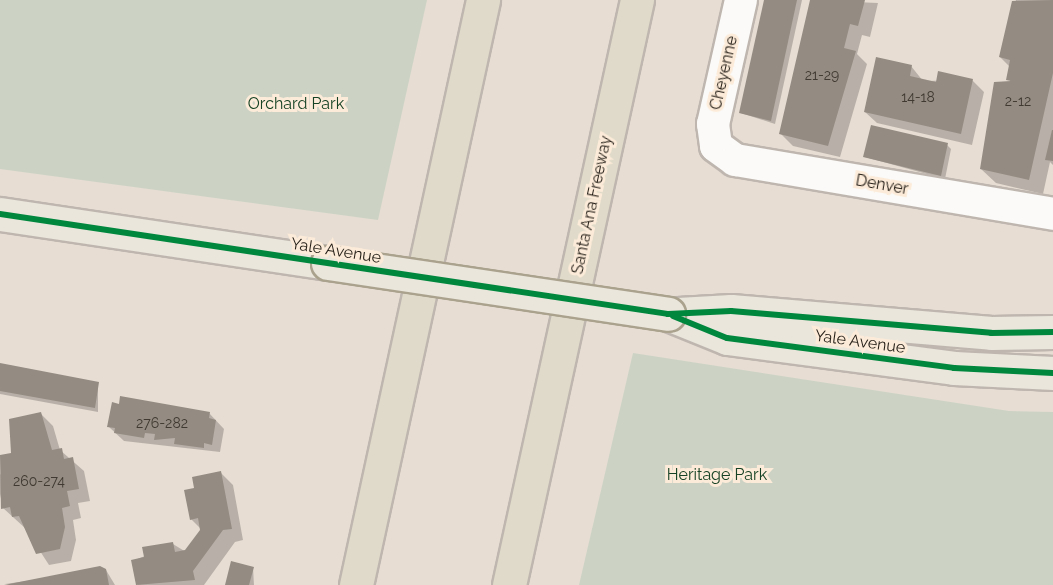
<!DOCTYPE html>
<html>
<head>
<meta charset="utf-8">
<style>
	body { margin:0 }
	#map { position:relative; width:1053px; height:585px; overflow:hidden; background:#e7ddd3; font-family:Raleway,sans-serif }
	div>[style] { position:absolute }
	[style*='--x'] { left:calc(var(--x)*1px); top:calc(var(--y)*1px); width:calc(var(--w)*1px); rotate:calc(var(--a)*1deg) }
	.green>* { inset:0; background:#ccd3c5 }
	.shadow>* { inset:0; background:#0003 }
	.building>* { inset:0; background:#948c83 }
	.roads { filter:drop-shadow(2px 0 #beb6af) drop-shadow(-2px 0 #beb6af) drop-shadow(0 2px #beb6af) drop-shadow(0 -2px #beb6af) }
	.minor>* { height:32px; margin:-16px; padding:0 16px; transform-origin:16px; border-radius:16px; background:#fbfaf8 }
	.major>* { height:33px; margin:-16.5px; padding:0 16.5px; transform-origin:16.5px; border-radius:16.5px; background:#eae6dc }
	.highway>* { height:33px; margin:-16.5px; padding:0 16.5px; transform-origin:16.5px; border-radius:16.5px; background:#dfdac9 }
	.bridges { filter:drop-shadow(2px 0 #aba28e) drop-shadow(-2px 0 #aba28e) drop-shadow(0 2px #aba28e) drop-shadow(0 -2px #aba28e) }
	.major-bridge>* { height:33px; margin:-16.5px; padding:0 16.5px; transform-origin:16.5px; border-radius:16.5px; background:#eae6dc }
	.cycleway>* { height:6px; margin:-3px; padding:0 3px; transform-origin:3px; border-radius:3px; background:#00873e }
	span { translate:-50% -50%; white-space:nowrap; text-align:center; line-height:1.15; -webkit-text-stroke:6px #fcebd8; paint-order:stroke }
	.number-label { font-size:14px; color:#3f3931 }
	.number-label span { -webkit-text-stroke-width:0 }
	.street-label { font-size:16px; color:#231d16 }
	.park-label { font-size:16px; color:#154224 }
</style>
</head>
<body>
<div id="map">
	<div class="green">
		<div style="clip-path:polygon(0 0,427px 0,378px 220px,0 169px)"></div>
		<div style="clip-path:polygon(633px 353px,1009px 411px,1053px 412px,1053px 585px,579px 585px)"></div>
	</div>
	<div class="shadow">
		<div style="clip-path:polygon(766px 0,802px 0,775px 124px,741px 113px)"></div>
		<div style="clip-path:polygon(812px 0,878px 3px,870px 37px,862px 35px,857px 54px,867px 64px,840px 157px,793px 146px,781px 134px)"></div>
		<div style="clip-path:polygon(1016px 0,1053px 0,1053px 165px,1050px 162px,1043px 194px,996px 183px,981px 169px,1010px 83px,1010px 67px,1000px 57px)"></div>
		<div style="clip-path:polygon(911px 66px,923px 81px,972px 80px,984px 92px,972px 145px,877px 123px,865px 112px)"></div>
		<div style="clip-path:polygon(947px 145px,951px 149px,945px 179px,865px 157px)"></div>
		<div style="clip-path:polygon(0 365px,98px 383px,98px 412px,0 394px)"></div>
		<div style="clip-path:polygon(209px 413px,224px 429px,220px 452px,124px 441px,109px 427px)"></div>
		<div style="clip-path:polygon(41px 414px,53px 426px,60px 450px,84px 471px,90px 501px,78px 503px,81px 518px,73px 520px,76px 540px,71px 561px,49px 565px,25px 528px,3px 508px,0 494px,0 475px)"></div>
		<div style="clip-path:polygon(221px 473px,233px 485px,243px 540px,235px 542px,204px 585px,138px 585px,133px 561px,173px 544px,186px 552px,202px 530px,191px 519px,195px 489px)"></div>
		<div style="clip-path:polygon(253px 568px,254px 585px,226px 585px)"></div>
		<div style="clip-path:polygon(106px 570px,115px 585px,5px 584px)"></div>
	</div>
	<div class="building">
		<div style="clip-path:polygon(764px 0,797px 0,771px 121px,739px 113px)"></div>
		<div style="clip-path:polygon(810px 0,865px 0,858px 26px,850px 24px,844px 48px,856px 51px,828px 146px,779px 134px)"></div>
		<div style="clip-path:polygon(1053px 0,1053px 73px,1029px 180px,980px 169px,994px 82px,1011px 81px,1006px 80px,1010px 60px,999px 57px,1012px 1px)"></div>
		<div style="clip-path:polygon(876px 57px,912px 65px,910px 76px,936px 82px,938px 71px,973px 79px,961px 134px,864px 112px)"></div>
		<div style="clip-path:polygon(871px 125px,948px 143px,941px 176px,863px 157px)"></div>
		<div style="clip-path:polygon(1052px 130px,1053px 130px,1053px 161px,1045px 160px)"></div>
		<div style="clip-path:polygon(0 363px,99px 382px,95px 408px,0 391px)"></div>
		<div style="clip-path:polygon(120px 396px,210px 412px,209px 418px,216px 420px,212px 445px,204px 443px,204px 448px,174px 444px,175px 438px,154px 440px,155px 434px,145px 433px,144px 438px,114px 433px,115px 428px,107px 427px,112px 402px,119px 404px)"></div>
		<div style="clip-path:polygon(41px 412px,52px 450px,62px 448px,64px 459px,73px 457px,79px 489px,67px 491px,70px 506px,62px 508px,65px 527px,60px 549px,36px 554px,19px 516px,12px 517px,10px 507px,1px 509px,0 455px,11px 453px,9px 419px)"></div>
		<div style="clip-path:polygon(221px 471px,232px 529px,223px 530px,193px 571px,195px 580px,136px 585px,131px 560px,144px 557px,142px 547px,173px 542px,175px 552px,185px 550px,200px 530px,198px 518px,190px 520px,184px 490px,194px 488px,192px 477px)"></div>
		<div style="clip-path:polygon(231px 561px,254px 567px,249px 585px,225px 585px)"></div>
		<div style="clip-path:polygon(100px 566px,106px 569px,109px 585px,4px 585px)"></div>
	</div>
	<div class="roads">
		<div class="minor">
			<div style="--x:741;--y:0;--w:127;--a:102.7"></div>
			<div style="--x:713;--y:124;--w:22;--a:82"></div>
			<div style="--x:716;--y:146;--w:24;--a:36"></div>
			<div style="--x:735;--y:160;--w:323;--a:9.6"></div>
		</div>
		<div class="major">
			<div style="--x:0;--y:214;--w:332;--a:8.5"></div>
			<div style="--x:668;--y:314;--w:64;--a:22.1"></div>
			<div style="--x:727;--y:338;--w:229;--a:7.5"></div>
			<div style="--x:954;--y:368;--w:99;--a:2.9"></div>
			<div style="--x:678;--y:314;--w:53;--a:-3.2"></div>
			<div style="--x:731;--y:311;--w:261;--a:4.8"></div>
			<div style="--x:991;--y:333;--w:62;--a:-0.9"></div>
		</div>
		<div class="highway">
			<div style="--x:356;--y:585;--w:599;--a:-77.75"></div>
			<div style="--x:509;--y:585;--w:599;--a:-77.66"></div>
		</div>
	</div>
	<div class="bridges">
		<div class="major-bridge">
			<div style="--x:328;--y:263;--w:344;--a:8.5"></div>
		</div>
	</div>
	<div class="cycleway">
		<div style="--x:0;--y:214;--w:675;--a:8.51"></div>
		<div style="--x:668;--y:314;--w:63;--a:-2.7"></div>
		<div style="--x:731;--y:311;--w:261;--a:4.8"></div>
		<div style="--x:991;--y:333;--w:62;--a:-0.9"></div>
		<div style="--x:673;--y:316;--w:58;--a:22.2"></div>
		<div style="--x:727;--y:338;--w:229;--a:7.5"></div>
		<div style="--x:954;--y:368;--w:99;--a:2.9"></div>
	</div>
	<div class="number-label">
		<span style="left:822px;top:75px">21-29</span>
		<span style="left:918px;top:97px">14-18</span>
		<span style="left:1018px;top:101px">2-12</span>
		<span style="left:162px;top:423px">276-282</span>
		<span style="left:39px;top:481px">260-274</span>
	</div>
	<div class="street-label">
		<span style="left:724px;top:73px;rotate:-77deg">Cheyenne</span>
		<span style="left:882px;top:185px;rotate:10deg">Denver</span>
		<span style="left:592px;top:205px;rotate:-78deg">Santa Ana Freeway</span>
		<span style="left:336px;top:251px;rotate:9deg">Yale Avenue</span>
		<span style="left:860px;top:342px;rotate:8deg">Yale Avenue</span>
	</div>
	<div class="park-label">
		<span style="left:296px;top:104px">Orchard Park</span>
		<span style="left:717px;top:475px">Heritage Park</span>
	</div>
</div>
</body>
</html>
